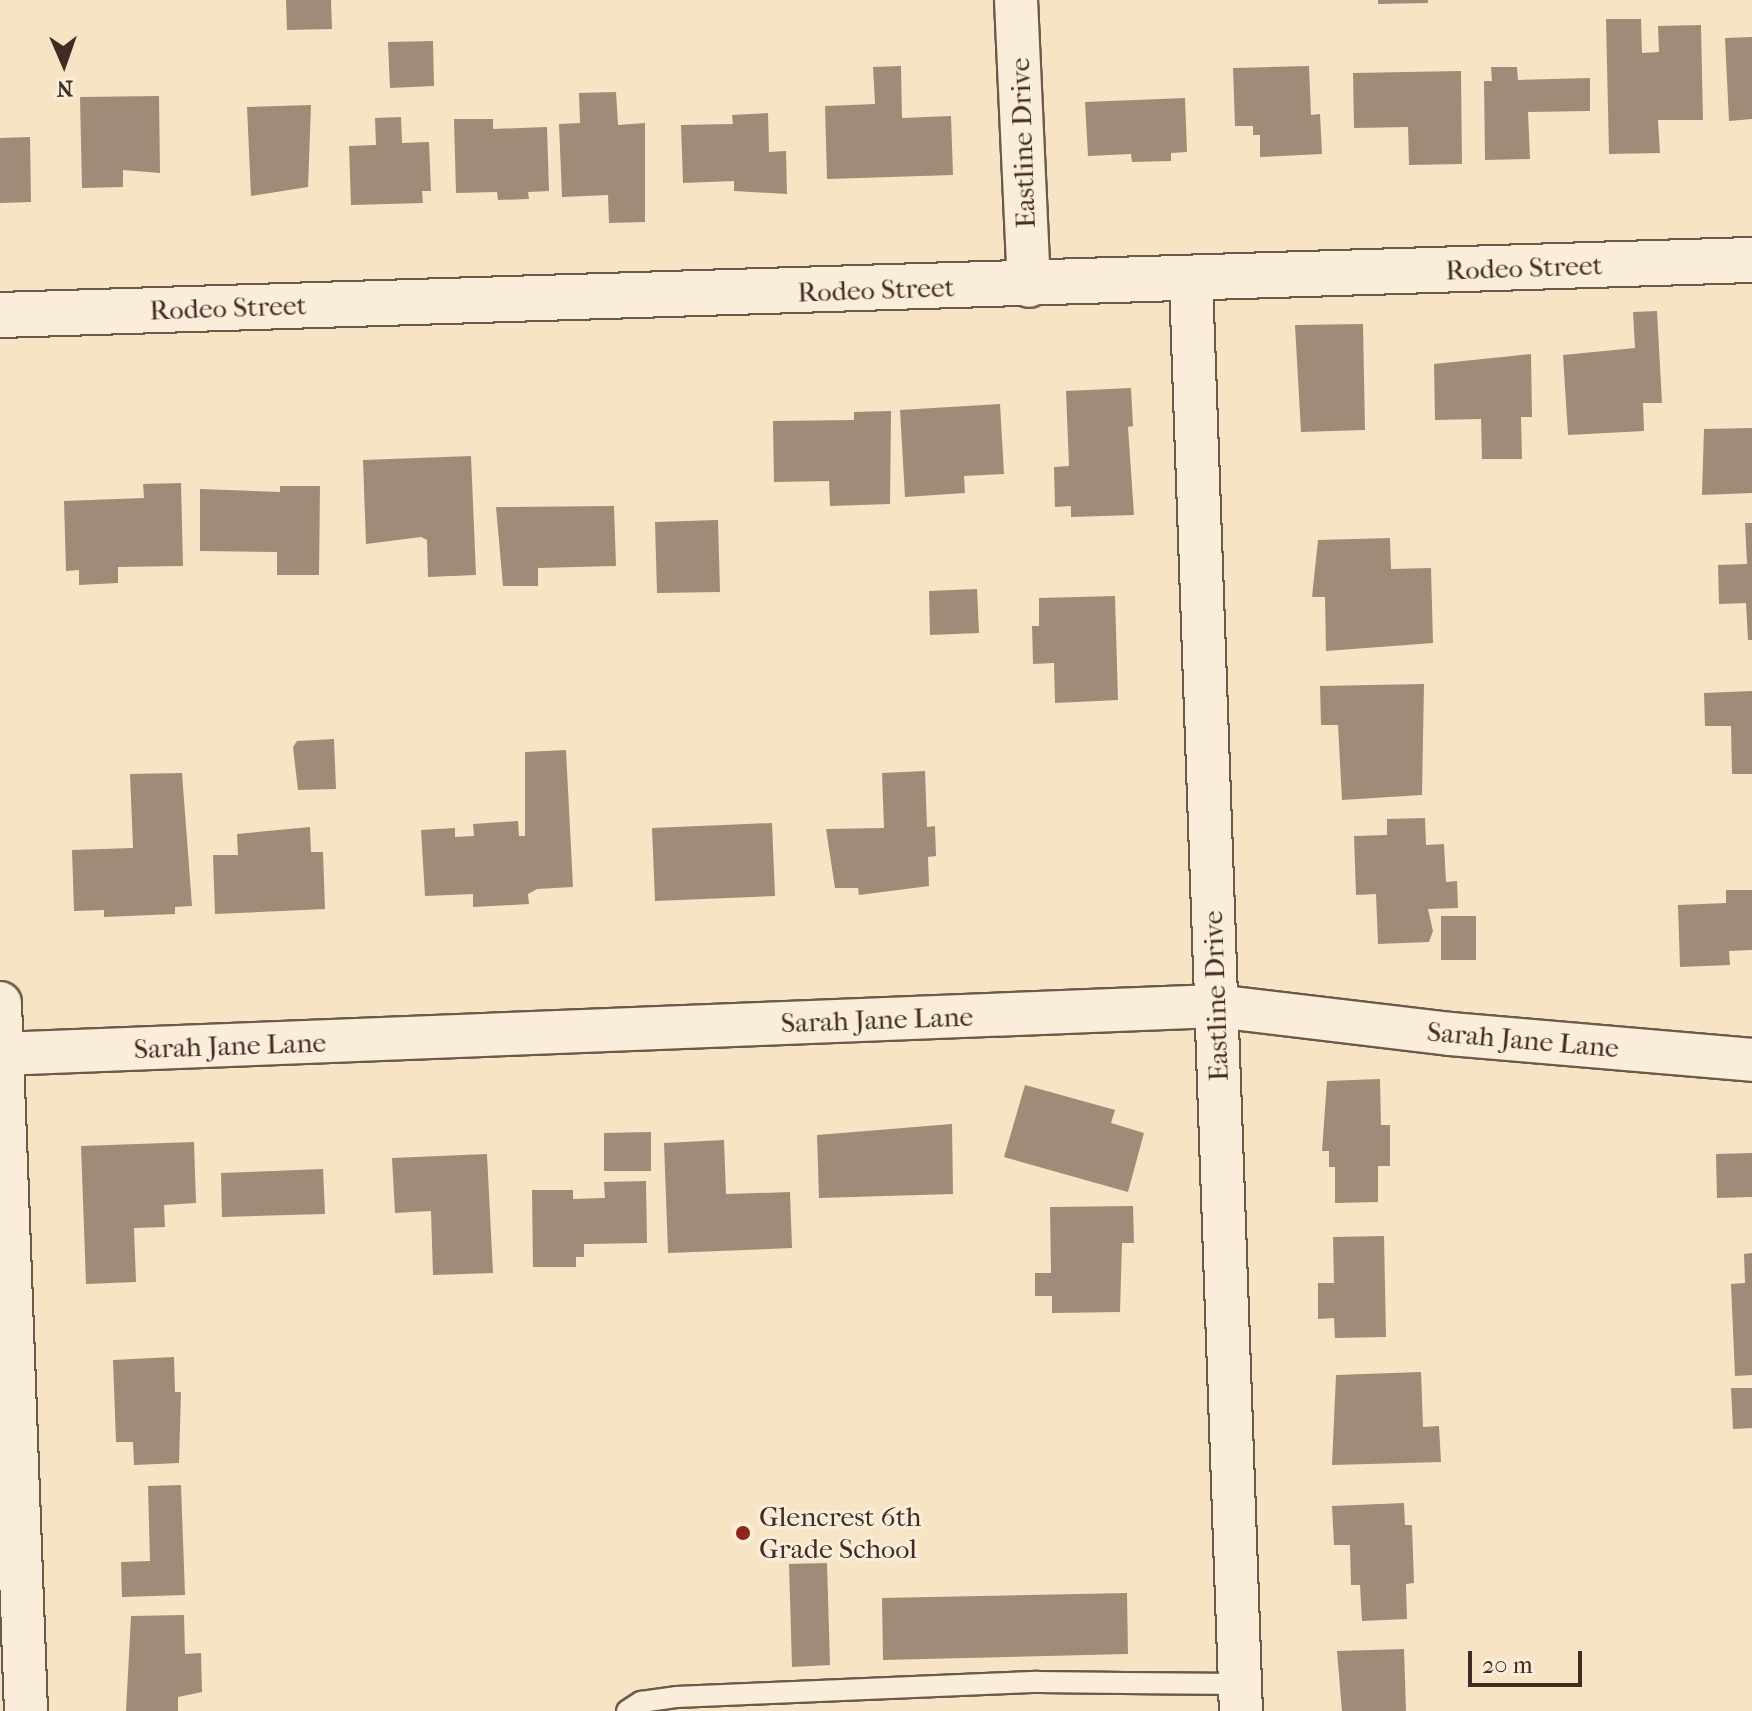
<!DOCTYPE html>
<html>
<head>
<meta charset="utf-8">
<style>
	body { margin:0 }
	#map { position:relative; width:1752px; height:1711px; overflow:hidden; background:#f7e4c4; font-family:"IM FELL French Canon",serif }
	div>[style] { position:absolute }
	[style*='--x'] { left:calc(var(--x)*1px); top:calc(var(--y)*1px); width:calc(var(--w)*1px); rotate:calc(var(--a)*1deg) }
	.building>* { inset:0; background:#9e8c78 }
	.roads { filter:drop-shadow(2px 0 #6c5a4d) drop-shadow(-2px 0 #6c5a4d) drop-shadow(0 2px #6c5a4d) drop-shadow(0 -2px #6c5a4d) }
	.service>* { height:20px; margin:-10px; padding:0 10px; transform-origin:10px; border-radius:10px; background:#faedd9 }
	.minor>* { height:42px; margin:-21px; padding:0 21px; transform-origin:21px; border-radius:21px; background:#faedd9 }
	.tertiary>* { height:44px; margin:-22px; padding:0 22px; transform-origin:22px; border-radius:22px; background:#faedd9 }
	.dots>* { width:22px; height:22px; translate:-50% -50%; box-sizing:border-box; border:4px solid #faedd9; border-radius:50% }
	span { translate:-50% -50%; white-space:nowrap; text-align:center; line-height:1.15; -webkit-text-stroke:6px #faedd9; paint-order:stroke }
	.street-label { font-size:28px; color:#3e2c25 }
	.poi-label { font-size:28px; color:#3e2c25 }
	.left { translate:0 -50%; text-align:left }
	.north { position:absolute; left:24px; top:24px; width:80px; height:80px; -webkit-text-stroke:6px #faedd9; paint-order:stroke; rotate:178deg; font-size:22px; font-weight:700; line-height:32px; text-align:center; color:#3e2c25 }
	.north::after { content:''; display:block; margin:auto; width:28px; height:36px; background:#3e2c25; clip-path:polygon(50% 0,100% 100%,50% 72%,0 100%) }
	.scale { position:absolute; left:1468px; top:1651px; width:114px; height:36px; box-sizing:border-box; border:4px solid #3e2c25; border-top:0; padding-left:10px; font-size:24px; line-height:28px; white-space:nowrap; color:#3e2c25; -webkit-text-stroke:6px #faedd9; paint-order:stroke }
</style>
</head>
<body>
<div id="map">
	<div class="building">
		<div style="clip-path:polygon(286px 0,331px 0,332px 29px,287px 30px)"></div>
		<div style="clip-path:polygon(1378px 0,1428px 0,1428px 3px,1378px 4px)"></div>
		<div style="clip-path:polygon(1606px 19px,1641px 19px,1642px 53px,1659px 52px,1658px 26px,1701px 25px,1703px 120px,1658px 120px,1660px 153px,1609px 154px)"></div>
		<div style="clip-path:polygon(1752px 37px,1752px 119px,1729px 121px,1725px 38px)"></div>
		<div style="clip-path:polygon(433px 41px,434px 86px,390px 88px,388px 42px)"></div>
		<div style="clip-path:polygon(901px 66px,902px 118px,951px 116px,953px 175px,827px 179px,825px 106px,875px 104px,873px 67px)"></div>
		<div style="clip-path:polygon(1309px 66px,1311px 115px,1320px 114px,1322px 154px,1260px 157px,1260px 135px,1253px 135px,1253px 126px,1235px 126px,1233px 68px)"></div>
		<div style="clip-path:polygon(1491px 67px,1517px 67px,1518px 80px,1590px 78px,1590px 111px,1528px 112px,1530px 159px,1485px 160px,1484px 81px,1492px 81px)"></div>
		<div style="clip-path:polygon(1461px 71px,1462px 164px,1409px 165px,1408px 127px,1354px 128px,1353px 73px)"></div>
		<div style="clip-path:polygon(616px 92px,618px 125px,645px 123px,645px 222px,609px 223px,608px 195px,562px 197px,559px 124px,580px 123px,579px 93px)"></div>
		<div style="clip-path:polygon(159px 96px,160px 173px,123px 170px,123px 187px,82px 188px,80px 97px)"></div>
		<div style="clip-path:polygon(1185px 98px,1187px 152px,1171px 153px,1171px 161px,1132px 162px,1131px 154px,1088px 156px,1085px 102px)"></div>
		<div style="clip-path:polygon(311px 105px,308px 187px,251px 196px,247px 107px)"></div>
		<div style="clip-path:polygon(768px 113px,769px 152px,786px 151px,787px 194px,734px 191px,734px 181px,683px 183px,681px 125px,733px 124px,732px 115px)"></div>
		<div style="clip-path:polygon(401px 117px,402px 143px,429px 142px,431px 191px,422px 191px,423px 203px,351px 205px,349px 146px,376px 145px,375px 118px)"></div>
		<div style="clip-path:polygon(454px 119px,493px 119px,493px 129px,547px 127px,549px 191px,528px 192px,529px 199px,498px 200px,497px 192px,456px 193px)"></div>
		<div style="clip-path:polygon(30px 137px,31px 202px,0 203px,0 138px)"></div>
		<div style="clip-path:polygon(1657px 311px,1662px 403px,1643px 403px,1644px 431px,1568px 435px,1563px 355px,1635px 348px,1633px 312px)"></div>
		<div style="clip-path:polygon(1363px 324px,1365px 430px,1301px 432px,1295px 325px)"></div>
		<div style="clip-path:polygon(1531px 354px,1532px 417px,1521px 417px,1522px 459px,1482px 459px,1481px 419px,1435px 420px,1434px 364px)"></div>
		<div style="clip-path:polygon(1131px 388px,1133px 426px,1128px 427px,1134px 515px,1071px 517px,1071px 506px,1055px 507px,1054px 467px,1069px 466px,1066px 391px)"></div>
		<div style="clip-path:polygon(1000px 404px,1004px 474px,964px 476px,965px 493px,905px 497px,900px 410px)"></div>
		<div style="clip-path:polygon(891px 411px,890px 504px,830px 506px,829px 481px,774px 482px,773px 421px,854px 420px,854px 412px)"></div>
		<div style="clip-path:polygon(1752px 428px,1752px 493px,1702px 495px,1704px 429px)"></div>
		<div style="clip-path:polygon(471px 456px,476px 575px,428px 577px,427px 540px,421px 537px,366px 544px,363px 460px)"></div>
		<div style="clip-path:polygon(181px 483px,183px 566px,118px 567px,118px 583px,79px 585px,79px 570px,66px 571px,64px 501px,144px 498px,143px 484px)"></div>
		<div style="clip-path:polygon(280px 486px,320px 486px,319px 575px,277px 575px,277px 552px,200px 551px,200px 489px,280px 492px)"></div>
		<div style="clip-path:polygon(614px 506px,616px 566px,538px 568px,538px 586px,503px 586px,496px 507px)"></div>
		<div style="clip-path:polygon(718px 520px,720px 592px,657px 593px,655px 522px)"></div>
		<div style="clip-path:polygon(1745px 523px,1752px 523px,1752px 640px,1748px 640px,1746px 603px,1719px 604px,1718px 565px,1747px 564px)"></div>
		<div style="clip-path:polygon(1390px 538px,1391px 569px,1431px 568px,1433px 643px,1326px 651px,1325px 597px,1312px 597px,1318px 540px)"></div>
		<div style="clip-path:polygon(977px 589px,979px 633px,930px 635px,929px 591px)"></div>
		<div style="clip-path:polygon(1115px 596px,1118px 700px,1055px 703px,1054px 663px,1033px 664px,1032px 626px,1039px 626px,1039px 598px)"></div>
		<div style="clip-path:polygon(1424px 684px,1422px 795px,1342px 800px,1338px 725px,1321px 725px,1320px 686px)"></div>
		<div style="clip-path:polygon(1752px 691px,1752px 774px,1732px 774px,1731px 726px,1705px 726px,1704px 693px)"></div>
		<div style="clip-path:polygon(334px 739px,336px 789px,298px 790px,293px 747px,297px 741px)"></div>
		<div style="clip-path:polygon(566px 750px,573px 887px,537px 889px,528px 894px,529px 904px,473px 907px,473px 894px,425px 896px,421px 830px,455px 828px,455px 837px,474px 836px,473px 824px,518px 821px,519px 836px,525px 836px,525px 752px)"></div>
		<div style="clip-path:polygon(925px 771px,927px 827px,935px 826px,936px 856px,928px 857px,929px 886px,859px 895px,858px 888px,835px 888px,826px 829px,884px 828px,882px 773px)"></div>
		<div style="clip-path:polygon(182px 773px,192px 906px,175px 907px,175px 914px,104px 917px,104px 910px,74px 911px,72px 850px,133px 848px,130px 774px)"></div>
		<div style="clip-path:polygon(1425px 818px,1426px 845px,1444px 844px,1446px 882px,1457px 881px,1458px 908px,1428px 909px,1433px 931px,1429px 942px,1378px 944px,1376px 894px,1356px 895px,1354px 836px,1387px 835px,1387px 819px)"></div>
		<div style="clip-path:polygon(772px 823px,775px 896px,655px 901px,652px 828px)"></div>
		<div style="clip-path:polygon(310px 827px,311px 852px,323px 852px,325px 909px,215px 914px,213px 855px,238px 855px,237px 834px)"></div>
		<div style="clip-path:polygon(1726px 890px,1752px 890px,1752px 950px,1729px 951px,1730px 965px,1680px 967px,1678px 905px,1726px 903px)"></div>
		<div style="clip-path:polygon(1441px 916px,1476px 916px,1476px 960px,1441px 960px)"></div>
		<div style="clip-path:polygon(1380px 1079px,1381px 1125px,1390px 1125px,1390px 1166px,1378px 1166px,1378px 1202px,1335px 1203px,1335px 1167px,1329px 1167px,1329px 1151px,1322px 1151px,1327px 1081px)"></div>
		<div style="clip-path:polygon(1025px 1085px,1115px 1110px,1111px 1123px,1144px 1133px,1128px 1192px,1004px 1157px)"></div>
		<div style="clip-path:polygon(952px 1124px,953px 1194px,819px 1198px,817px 1135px)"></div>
		<div style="clip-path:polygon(651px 1132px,651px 1171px,604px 1171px,604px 1133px)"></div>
		<div style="clip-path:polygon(724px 1140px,726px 1194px,790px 1192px,792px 1248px,668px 1253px,664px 1143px)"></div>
		<div style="clip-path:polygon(194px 1142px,196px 1203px,164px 1205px,165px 1227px,134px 1228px,136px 1282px,86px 1284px,81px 1146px)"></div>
		<div style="clip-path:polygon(1752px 1153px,1752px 1197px,1717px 1198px,1716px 1154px)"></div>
		<div style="clip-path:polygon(487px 1154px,493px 1273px,433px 1275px,431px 1211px,395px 1213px,392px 1158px)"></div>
		<div style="clip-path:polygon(323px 1169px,325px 1214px,222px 1217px,221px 1173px)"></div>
		<div style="clip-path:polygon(646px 1181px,647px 1243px,584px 1244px,584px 1257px,576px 1257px,576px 1267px,533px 1267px,532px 1190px,573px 1190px,573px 1199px,605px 1198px,604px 1182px)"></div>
		<div style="clip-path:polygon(1133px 1206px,1134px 1243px,1122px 1243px,1120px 1312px,1052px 1313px,1052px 1296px,1035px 1296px,1035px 1273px,1051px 1273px,1050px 1207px)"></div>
		<div style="clip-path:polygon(1384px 1236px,1386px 1337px,1335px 1338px,1334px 1318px,1318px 1319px,1318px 1283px,1334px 1283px,1333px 1237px)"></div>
		<div style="clip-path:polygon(1752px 1253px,1752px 1375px,1735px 1376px,1731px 1284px,1745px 1283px,1744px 1254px)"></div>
		<div style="clip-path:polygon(174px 1357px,175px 1392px,181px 1392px,179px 1463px,134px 1465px,133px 1442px,116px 1442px,113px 1360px)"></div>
		<div style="clip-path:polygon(1421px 1372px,1423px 1427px,1439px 1426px,1441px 1462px,1332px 1465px,1336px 1375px)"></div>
		<div style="clip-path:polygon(1731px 1388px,1752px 1388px,1752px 1428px,1733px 1429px)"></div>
		<div style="clip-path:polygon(181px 1485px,185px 1595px,122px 1597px,121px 1562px,150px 1561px,148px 1486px)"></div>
		<div style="clip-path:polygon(1404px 1503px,1405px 1525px,1412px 1525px,1414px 1583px,1406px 1584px,1407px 1619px,1362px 1621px,1360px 1585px,1351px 1585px,1350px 1545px,1334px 1545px,1332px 1506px)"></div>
		<div style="clip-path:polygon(827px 1563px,830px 1665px,792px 1667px,789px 1564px)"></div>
		<div style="clip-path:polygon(1127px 1593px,1128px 1654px,883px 1660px,882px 1598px)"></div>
		<div style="clip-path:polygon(184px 1615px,185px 1654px,201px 1653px,202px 1692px,178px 1697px,178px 1711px,126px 1711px,131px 1616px)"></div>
		<div style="clip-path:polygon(1404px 1649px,1406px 1711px,1342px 1711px,1337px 1651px)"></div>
	</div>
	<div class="roads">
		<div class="service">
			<div style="--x:627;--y:1711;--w:17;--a:-33"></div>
			<div style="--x:641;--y:1702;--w:35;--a:-8"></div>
			<div style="--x:676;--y:1697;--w:362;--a:-2.4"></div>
			<div style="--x:1038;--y:1682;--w:202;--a:0.6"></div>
		</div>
		<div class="minor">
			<div style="--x:1016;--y:0;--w:286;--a:87.4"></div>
			<div style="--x:1191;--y:281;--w:1431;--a:88"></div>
			<div style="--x:0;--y:1003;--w:708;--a:87.9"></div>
			<div style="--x:0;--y:1054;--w:1217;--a:-2.26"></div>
			<div style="--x:1216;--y:1006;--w:237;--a:6.8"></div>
			<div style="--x:1451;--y:1034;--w:302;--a:4.9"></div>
		</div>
		<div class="tertiary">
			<div style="--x:0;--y:315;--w:1753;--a:-1.8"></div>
		</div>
	</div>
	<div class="dots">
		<div style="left:743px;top:1533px;background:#8f2418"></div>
	</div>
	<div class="street-label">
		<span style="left:1023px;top:143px;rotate:-92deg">Eastline Drive</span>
		<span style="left:1524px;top:268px;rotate:-2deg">Rodeo Street</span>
		<span style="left:876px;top:290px;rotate:-2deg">Rodeo Street</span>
		<span style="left:228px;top:308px;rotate:-2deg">Rodeo Street</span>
		<span style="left:1216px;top:996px;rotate:-92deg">Eastline Drive</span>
		<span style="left:877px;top:1020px;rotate:-2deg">Sarah Jane Lane</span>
		<span style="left:1523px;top:1040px;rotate:5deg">Sarah Jane Lane</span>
		<span style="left:230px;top:1046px;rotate:-2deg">Sarah Jane Lane</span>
	</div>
	<div class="poi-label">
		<span class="left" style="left:759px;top:1533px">Glencrest 6th<br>Grade School</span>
	</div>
	<div class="north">N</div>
	<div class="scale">20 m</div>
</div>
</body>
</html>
